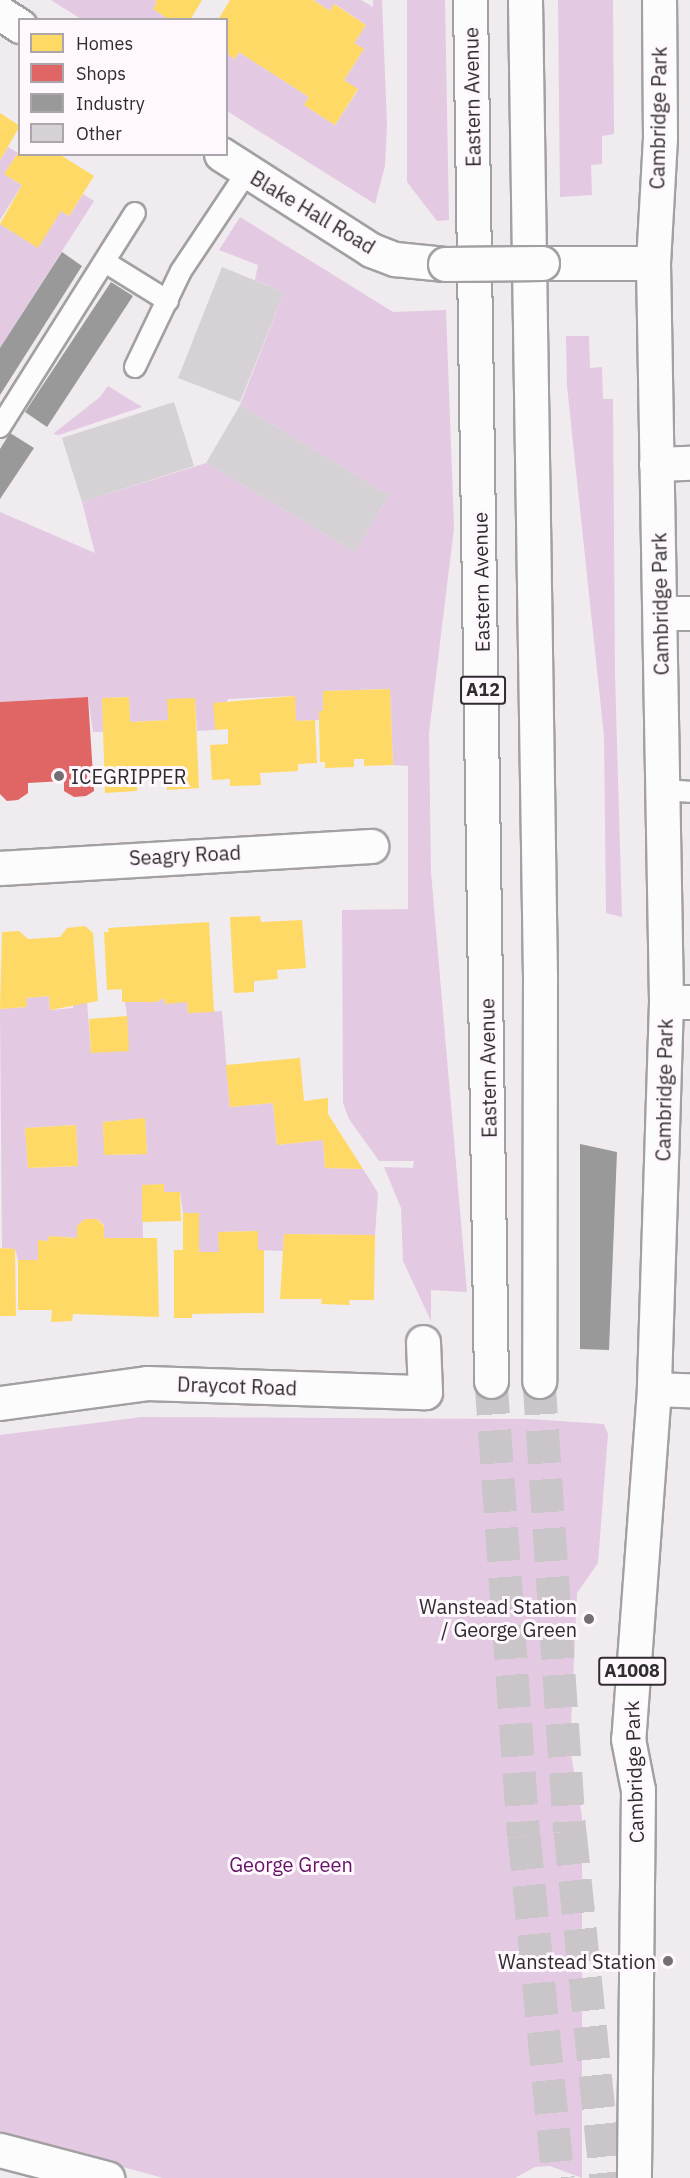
<!DOCTYPE html>
<html>
<head>
<meta charset="utf-8">
<style>
	body { margin:0 }
	#map { position:relative; width:690px; height:2178px; overflow:hidden; background:#f0ebef; font-family:"IBM Plex Sans",sans-serif }
	div>[style] { position:absolute }
	[style*='--x'] { left:calc(var(--x)*1px); top:calc(var(--y)*1px); width:calc(var(--w)*1px); rotate:calc(var(--a)*1deg) }
	.green>* { inset:0; background:#e3c9e1 }
	.homes>* { inset:0; background:#ffd966 }
	.shops>* { inset:0; background:#e06666 }
	.industry>* { inset:0; background:#999 }
	.building>* { inset:0; background:#d5d1d4 }
	.highway-tunnel>* { height:33px; margin-top:-16.5px; transform-origin:0; background:repeating-linear-gradient(90deg,#c9c5c9 0 33px,transparent 0 49px) }
	.roads { filter:drop-shadow(2px 0 #a3a0a3) drop-shadow(-2px 0 #a3a0a3) drop-shadow(0 2px #a3a0a3) drop-shadow(0 -2px #a3a0a3) }
	.lane>* { height:20px; margin:-10px; padding:0 10px; transform-origin:10px; border-radius:10px; background:#fdfcfd }
	.street>* { height:33px; margin:-16.5px; padding:0 16.5px; transform-origin:16.5px; border-radius:16.5px; background:#fdfcfd }
	.primary>* { height:33px; margin:-16.5px; padding:0 16.5px; transform-origin:16.5px; border-radius:16.5px; background:#fdfcfd }
	.highway>* { height:33px; margin:-16.5px; padding:0 16.5px; transform-origin:16.5px; border-radius:16.5px; background:#fdfcfd }
	.bridges { filter:drop-shadow(2px 0 #a3a0a3) drop-shadow(-2px 0 #a3a0a3) drop-shadow(0 2px #a3a0a3) drop-shadow(0 -2px #a3a0a3) }
	.primary-bridge>* { height:33px; margin:-16.5px; padding:0 16.5px; transform-origin:16.5px; border-radius:16.5px; background:#fdfcfd }
	.dots>* { width:16px; height:16px; translate:-50% -50%; box-sizing:border-box; border:3px solid #fef7fe; border-radius:50% }
	span { translate:-50% -50%; white-space:nowrap; text-align:center; line-height:1.15; -webkit-text-stroke:6px #fef7fe; paint-order:stroke }
	.shield-label span { padding:2px 4px; background:#fef7fe; border:2px solid; border-radius:4px; -webkit-text-stroke-width:0 }
	.shield-label { font-size:18px; color:#2f2c2f; font-weight:700 }
	.street-label { font-size:20px; color:#2f2c2f }
	.poi-label { font-size:20px; color:#2f2c2f }
	.left { translate:0 -50%; text-align:left }
	.right { translate:-100% -50%; text-align:right }
	.park-label { font-size:20px; color:#651364 }
	.legend { position:absolute; left:18px; top:18px; width:210px; height:138px; box-sizing:border-box; background:#fef7fe; border:2px solid #aba6ab; margin:0; padding:8px 10px; list-style:none; font-size:18px; color:#2f2c2f }
	.legend li { display:flex; align-items:center; gap:12px; height:30px }
	.legend b { width:30px; border:2px solid #aba6ab }
</style>
</head>
<body>
<div id="map">
	<div class="green">
		<div style="clip-path:polygon(51px 0,154px 0,157px 2px,153px 9px,170px 19px,81px 19px)"></div>
		<div style="clip-path:polygon(313px 0,361px 0,373px 7px,373px 0,382px 0,387px 125px,385px 166px,375px 204px,227px 111px,226px 53px,235px 59px,239px 52px,309px 97px,304px 105px,335px 125px,358px 90px,344px 80px,364px 49px,354px 43px,366px 25px,335px 4px,330px 11px)"></div>
		<div style="clip-path:polygon(407px 0,445px 0,449px 220px,437px 221px,407px 182px)"></div>
		<div style="clip-path:polygon(558px 0,613px 0,614px 134px,602px 136px,602px 164px,591px 165px,592px 195px,560px 197px)"></div>
		<div style="clip-path:polygon(8px 147px,18px 153px,4px 174px,22px 185px,0 220px,0 160px)"></div>
		<div style="clip-path:polygon(83px 194px,94px 201px,0 348px,0 224px,38px 247px,61px 211px,69px 216px)"></div>
		<div style="clip-path:polygon(240px 217px,393px 312px,446px 310px,454px 528px,429px 733px,431px 872px,467px 1292px,431px 1290px,431px 1321px,403px 1261px,401px 1208px,384px 1167px,413px 1168px,414px 1161px,379px 1161px,349px 1119px,343px 1103px,342px 910px,408px 909px,408px 766px,393px 765px,390px 689px,323px 691px,323px 711px,319px 711px,319px 720px,315px 720px,296px 721px,294px 696px,228px 699px,215px 730px,197px 731px,195px 698px,168px 720px,130px 722px,129px 697px,102px 698px,103px 732px,93px 732px,88px 697px,0 702px,0 512px,95px 553px,82px 502px,206px 463px,355px 552px,389px 495px,240px 405px,284px 292px,255px 280px,258px 265px,219px 250px)"></div>
		<div style="clip-path:polygon(566px 336px,589px 336px,590px 368px,602px 367px,603px 399px,613px 399px,615px 674px,622px 917px,606px 913px,604px 736px,567px 386px)"></div>
		<div style="clip-path:polygon(108px 386px,142px 407px,59px 435px,53px 434px,100px 397px)"></div>
		<div style="clip-path:polygon(evenodd,49px 996px,50px 1010px,73px 1008px,73px 1003px,87px 1002px,91px 1053px,127px 1016px,125px 1001px,156px 1002px,164px 998px,187px 1002px,188px 1013px,222px 1011px,230px 1107px,273px 1103px,277px 1145px,323px 1140px,325px 1168px,363px 1169px,378px 1193px,375px 1235px,284px 1234px,283px 1251px,258px 1250px,258px 1231px,219px 1232px,219px 1252px,199px 1252px,199px 1213px,183px 1213px,180px 1192px,164px 1192px,164px 1184px,142px 1186px,143px 1238px,104px 1238px,104px 1225px,97px 1219px,85px 1219px,77px 1226px,77px 1238px,49px 1236px,48px 1241px,38px 1240px,38px 1260px,18px 1260px,15px 1249px,2px 1248px,0 1009px,27px 1007px,26px 998px,49px 996px,145px 1118px,147px 1154px,105px 1155px,103px 1122px,145px 1118px,49px 996px,76px 1125px,78px 1166px,28px 1168px,25px 1128px,76px 1125px)"></div>
		<div style="clip-path:polygon(142px 1417px,530px 1419px,604px 1424px,608px 1434px,598px 1563px,577px 1593px,570px 1749px,582px 1816px,582px 2178px,550px 2166px,535px 2167px,515px 2178px,163px 2178px,0 2133px,0 1435px)"></div>
	</div>
	<div class="homes">
		<div style="clip-path:polygon(154px 0,202px 0,190px 20px,170px 20px,153px 9px,157px 2px)"></div>
		<div style="clip-path:polygon(230px 0,313px 0,330px 11px,334px 4px,366px 25px,354px 43px,364px 49px,344px 80px,358px 89px,335px 125px,304px 105px,309px 97px,239px 52px,235px 59px,226px 53px,226px 20px,218px 20px)"></div>
		<div style="clip-path:polygon(0 113px,20px 126px,0 160px)"></div>
		<div style="clip-path:polygon(20px 150px,20px 154px,59px 154px,94px 176px,69px 216px,61px 211px,38px 248px,0 224px,22px 185px,4px 174px)"></div>
		<div style="clip-path:polygon(390px 689px,393px 765px,364px 766px,364px 759px,354px 759px,354px 767px,325px 768px,325px 762px,320px 762px,319px 720px,319px 711px,323px 711px,323px 691px)"></div>
		<div style="clip-path:polygon(295px 696px,296px 721px,315px 720px,317px 763px,298px 764px,298px 771px,260px 773px,261px 785px,230px 786px,230px 779px,212px 780px,210px 745px,228px 744px,228px 729px,215px 730px,213px 703px)"></div>
		<div style="clip-path:polygon(129px 697px,130px 722px,168px 720px,167px 699px,195px 698px,199px 788px,167px 790px,167px 780px,137px 781px,137px 791px,105px 793px,102px 698px)"></div>
		<div style="clip-path:polygon(260px 916px,261px 922px,302px 920px,306px 968px,277px 970px,278px 979px,254px 981px,254px 992px,234px 993px,230px 917px)"></div>
		<div style="clip-path:polygon(209px 922px,214px 1012px,188px 1013px,187px 1002px,165px 1004px,164px 998px,156px 1002px,122px 1002px,122px 989px,107px 990px,104px 932px,109px 932px,108px 928px)"></div>
		<div style="clip-path:polygon(85px 926px,93px 933px,98px 1001px,50px 1010px,49px 996px,26px 998px,27px 1007px,0 1009px,2px 932px,19px 931px,28px 939px,60px 937px,67px 928px)"></div>
		<div style="clip-path:polygon(127px 1016px,129px 1051px,91px 1053px,89px 1019px)"></div>
		<div style="clip-path:polygon(300px 1058px,304px 1101px,328px 1098px,328px 1114px,363px 1169px,325px 1168px,323px 1140px,277px 1145px,273px 1103px,230px 1107px,226px 1065px)"></div>
		<div style="clip-path:polygon(145px 1118px,147px 1154px,104px 1155px,103px 1122px)"></div>
		<div style="clip-path:polygon(76px 1125px,78px 1166px,28px 1168px,25px 1128px)"></div>
		<div style="clip-path:polygon(164px 1184px,164px 1192px,180px 1192px,181px 1221px,142px 1222px,142px 1185px)"></div>
		<div style="clip-path:polygon(183px 1213px,199px 1213px,199px 1252px,219px 1252px,218px 1232px,258px 1231px,258px 1250px,264px 1250px,264px 1313px,192px 1314px,192px 1318px,174px 1318px,174px 1250px,183px 1250px)"></div>
		<div style="clip-path:polygon(85px 1219px,97px 1219px,104px 1226px,104px 1238px,157px 1238px,159px 1317px,73px 1314px,72px 1321px,51px 1322px,52px 1310px,18px 1310px,18px 1260px,38px 1260px,38px 1240px,48px 1241px,49px 1236px,77px 1238px,77px 1226px)"></div>
		<div style="clip-path:polygon(284px 1234px,375px 1235px,374px 1300px,349px 1300px,350px 1305px,321px 1304px,322px 1299px,280px 1299px)"></div>
		<div style="clip-path:polygon(0 1248px,15px 1249px,16px 1316px,0 1316px)"></div>
	</div>
	<div class="shops">
		<div style="clip-path:polygon(88px 697px,94px 791px,86px 796px,74px 797px,64px 791px,64px 781px,28px 783px,28px 793px,18px 800px,7px 801px,0 794px,0 702px)"></div>
	</div>
	<div class="industry">
		<div style="clip-path:polygon(62px 252px,82px 266px,0 395px,0 348px)"></div>
		<div style="clip-path:polygon(111px 282px,133px 296px,47px 427px,25px 412px)"></div>
		<div style="clip-path:polygon(10px 433px,34px 448px,0 499px,0 449px)"></div>
		<div style="clip-path:polygon(580px 1144px,617px 1152px,609px 1350px,580px 1349px)"></div>
	</div>
	<div class="building">
		<div style="clip-path:polygon(222px 267px,284px 292px,240px 402px,178px 378px)"></div>
		<div style="clip-path:polygon(174px 402px,194px 466px,82px 502px,62px 438px)"></div>
		<div style="clip-path:polygon(240px 405px,389px 495px,355px 552px,206px 463px)"></div>
	</div>
	<div class="highway-tunnel">
		<div style="--x:491;--y:1381;--w:456;--a:85.9"></div>
		<div style="--x:524;--y:1836;--w:344;--a:84.3"></div>
		<div style="--x:539;--y:1381;--w:451;--a:86.1"></div>
		<div style="--x:570;--y:1831;--w:349;--a:84.1"></div>
	</div>
	<div class="roads">
		<div class="lane">
			<div style="--x:105;--y:262;--w:74;--a:31.8"></div>
			<div style="--x:135;--y:367;--w:106;--a:-64.4"></div>
			<div style="--x:181;--y:271;--w:119;--a:-56.3"></div>
			<div style="--x:0;--y:427;--w:253;--a:-57.8"></div>
			<div style="--x:663;--y:790;--w:27;--a:4"></div>
		</div>
		<div class="street">
			<div style="--x:653;--y:263;--w:125;--a:-86.8"></div>
			<div style="--x:660;--y:138;--w:138;--a:-90.4"></div>
			<div style="--x:656;--y:464;--w:34;--a:-2"></div>
			<div style="--x:661;--y:613;--w:29;--a:0"></div>
			<div style="--x:0;--y:868;--w:372;--a:-3.4"></div>
			<div style="--x:666;--y:1002;--w:24;--a:0"></div>
			<div style="--x:654;--y:1389;--w:36;--a:2"></div>
			<div style="--x:0;--y:1403;--w:148;--a:-7.7"></div>
			<div style="--x:147;--y:1383;--w:278;--a:1.9"></div>
			<div style="--x:425;--y:1392;--w:50;--a:-92.3"></div>
			<div style="--x:0;--y:2150;--w:111;--a:14.7"></div>
		</div>
		<div class="primary">
			<div style="--x:0;--y:13;--w:24;--a:33"></div>
			<div style="--x:221;--y:154;--w:178;--a:32.6"></div>
			<div style="--x:371;--y:250;--w:26;--a:21"></div>
			<div style="--x:395;--y:259;--w:50;--a:5.7"></div>
			<div style="--x:542;--y:263;--w:111;--a:0"></div>
			<div style="--x:653;--y:263;--w:739;--a:88.99"></div>
			<div style="--x:666;--y:1002;--w:387;--a:91.8"></div>
			<div style="--x:654;--y:1389;--w:351;--a:94.2"></div>
			<div style="--x:628;--y:1739;--w:52;--a:78.9"></div>
			<div style="--x:638;--y:1790;--w:388;--a:90.6"></div>
		</div>
		<div class="highway">
			<div style="--x:470;--y:0;--w:1381;--a:89.13"></div>
			<div style="--x:525;--y:0;--w:976;--a:89.12"></div>
			<div style="--x:540;--y:976;--w:405;--a:90.1"></div>
		</div>
	</div>
	<div class="bridges">
		<div class="primary-bridge">
			<div style="--x:445;--y:264;--w:97;--a:-0.6"></div>
		</div>
	</div>
	<div class="dots">
		<div style="left:59px;top:776px;background:#736f72"></div>
		<div style="left:589px;top:1619px;background:#736f72"></div>
		<div style="left:668px;top:1961px;background:#736f72"></div>
	</div>
	<div class="shield-label">
		<span style="left:483px;top:690px">A12</span>
		<span style="left:632px;top:1671px">A1008</span>
	</div>
	<div class="street-label">
		<span style="left:472px;top:97px;rotate:-91deg">Eastern Avenue</span>
		<span style="left:658px;top:118px;rotate:-89deg">Cambridge Park</span>
		<span style="left:313px;top:212px;rotate:31deg">Blake Hall Road</span>
		<span style="left:481px;top:582px;rotate:-91deg">Eastern Avenue</span>
		<span style="left:660px;top:604px;rotate:-91deg">Cambridge Park</span>
		<span style="left:185px;top:855px;rotate:-3deg">Seagry Road</span>
		<span style="left:488px;top:1068px;rotate:-91deg">Eastern Avenue</span>
		<span style="left:664px;top:1090px;rotate:-89deg">Cambridge Park</span>
		<span style="left:237px;top:1386px;rotate:2deg">Draycot Road</span>
		<span style="left:634px;top:1772px;rotate:-92deg">Cambridge Park</span>
	</div>
	<div class="poi-label">
		<span class="left" style="left:71px;top:776px">ICEGRIPPER</span>
		<span class="right" style="left:577px;top:1618px">Wanstead Station<br>/ George Green</span>
		<span class="right" style="left:656px;top:1961px">Wanstead Station</span>
	</div>
	<div class="park-label">
		<span style="left:291px;top:1864px">George Green</span>
	</div>
	<ul class="legend">
	<li><b style="height:16px;background:#ffd966"></b>Homes</li>
	<li><b style="height:16px;background:#e06666"></b>Shops</li>
	<li><b style="height:16px;background:#999"></b>Industry</li>
	<li><b style="height:16px;background:#d5d1d4"></b>Other</li>
	</ul>
</div>
</body>
</html>
